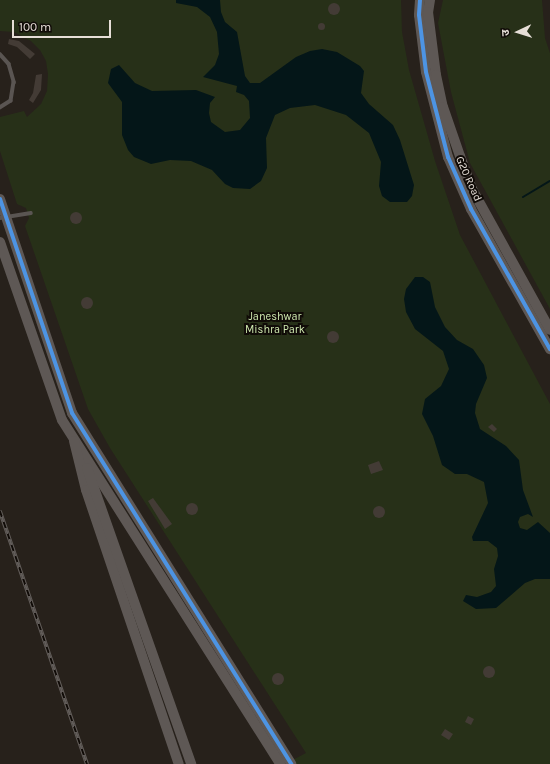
<!DOCTYPE html>
<html>
<head>
<meta charset="utf-8">
<style>
	body { margin:0 }
	#map { position:relative; width:550px; height:764px; overflow:hidden; background:#27211b; font-family:Karla,"Noto Sans Devanagari",sans-serif }
	div>[style] { position:absolute }
	[style*='--x'] { left:calc(var(--x)*1px); top:calc(var(--y)*1px); width:calc(var(--w)*1px); rotate:calc(var(--a)*1deg) }
	.green>* { inset:0; background:#273018 }
	.water>* { inset:0; background:#041618 }
	.stream>* { height:2px; margin:-1px; padding:0 1px; transform-origin:1px; border-radius:1px; background:#041618 }
	.building>* { inset:0; background:#433b35 }
	.round { border-radius:50% }
	.lane>* { height:3.5px; margin:-1.75px; padding:0 1.75px; transform-origin:1.75px; border-radius:1.75px; background:#5a5552 }
	.secondary>* { height:10px; margin:-5px; padding:0 5px; transform-origin:5px; border-radius:5px; background:#5e5855 }
	.rail>* { height:3.5px; margin-top:-1.75px; transform-origin:0; background:repeating-linear-gradient(90deg,#100b07 0 6px,#625d5a 0 12px); box-sizing:border-box; border-block:1px solid #625d5a }
	.cycleway>* { height:4px; margin:-2px; padding:0 2px; transform-origin:2px; border-radius:2px; background:#4d94e3 }
	span { translate:-50% -50%; white-space:nowrap; text-align:center; line-height:1.15; -webkit-text-stroke:4px #100b07; paint-order:stroke }
	.street-label { font-size:11px; color:#e6ded7 }
	.park-label { font-size:11px; color:#d1eab1 }
	.north { position:absolute; left:498px; top:12px; width:40px; height:40px; -webkit-text-stroke:3px #100b07; paint-order:stroke; rotate:266deg; font-size:11px; font-weight:700; line-height:16px; text-align:center; color:#e6ded7 }
	.north::after { content:''; display:block; margin:auto; width:14px; height:18px; background:#e6ded7; clip-path:polygon(50% 0,100% 100%,50% 72%,0 100%) }
	.scale { position:absolute; left:12px; top:20px; width:99px; height:18px; box-sizing:border-box; border:2px solid #e6ded7; border-top:0; padding-left:5px; font-size:12px; line-height:14px; white-space:nowrap; color:#e6ded7; -webkit-text-stroke:3px #100b07; paint-order:stroke }
</style>
</head>
<body>
<div id="map">
	<div class="green">
		<div style="clip-path:polygon(0 0,401px 0,402px 32px,409px 70px,435px 161px,460px 235px,550px 404px,550px 764px,285px 764px,306px 753px,110px 448px,88px 409px,25px 226px,29px 218px,26px 208px,17px 204px,0 151px,0 117px,24px 111px,27px 117px,41px 104px,47px 91px,48px 74px,46px 61px,40px 50px,31px 41px,14px 32px,0 31px)"></div>
		<div style="clip-path:polygon(443px 0,542px 0,545px 38px,550px 53px,550px 309px,470px 163px,451px 92px,438px 23px)"></div>
	</div>
	<div class="water">
		<div style="clip-path:polygon(176px 0,220px 0,221px 12px,225px 22px,237px 32px,245px 76px,250px 83px,260px 83px,296px 57px,310px 51px,322px 49px,337px 52px,360px 66px,364px 71px,361px 93px,369px 104px,393px 125px,400px 140px,414px 185px,412px 196px,407px 202px,390px 202px,382px 196px,379px 186px,381px 162px,369px 133px,346px 115px,315px 105px,290px 108px,275px 115px,266px 138px,267px 168px,261px 181px,250px 189px,233px 188px,225px 184px,212px 170px,191px 161px,170px 160px,151px 164px,134px 157px,128px 150px,122px 135px,122px 102px,108px 83px,111px 69px,119px 65px,135px 83px,152px 91px,196px 90px,215px 97px,210px 103px,209px 113px,211px 122px,225px 132px,240px 130px,250px 118px,249px 101px,244px 95px,236px 92px,237px 86px,203px 77px,215px 65px,219px 54px,217px 32px,210px 17px,197px 7px,176px 3px)"></div>
		<div style="clip-path:polygon(415px 277px,423px 277px,430px 282px,435px 307px,445px 327px,457px 340px,473px 349px,484px 365px,487px 378px,476px 404px,475px 413px,480px 429px,506px 446px,519px 460px,523px 490px,533px 517px,528px 514px,520px 517px,518px 522px,520px 528px,527px 530px,538px 522px,550px 533px,550px 579px,535px 579px,525px 583px,496px 608px,476px 609px,463px 601px,466px 595px,477px 597px,491px 592px,496px 586px,494px 569px,498px 556px,497px 548px,488px 541px,473px 541px,472px 537px,488px 503px,484px 482px,467px 474px,455px 474px,442px 465px,433px 436px,422px 414px,425px 399px,441px 386px,449px 369px,443px 351px,415px 329px,406px 312px,404px 299px,406px 289px)"></div>
	</div>
	<div class="stream">
		<div style="--x:523;--y:197;--w:31;--a:-31"></div>
	</div>
	<div class="building">
		<div class="round" style="left:328px;top:3px;width:12px;height:12px"></div>
		<div class="round" style="left:317.5px;top:22.5px;width:7px;height:7px"></div>
		<div style="clip-path:polygon(9px 39px,19px 41px,35px 54px,30px 59px,17px 47px,8px 44px)"></div>
		<div style="clip-path:polygon(42px 74px,41px 90px,33px 103px,29px 100px,33px 93px,36px 75px)"></div>
		<div class="round" style="left:70px;top:212px;width:12px;height:12px"></div>
		<div class="round" style="left:81px;top:297px;width:12px;height:12px"></div>
		<div class="round" style="left:327px;top:331px;width:12px;height:12px"></div>
		<div style="clip-path:polygon(492px 424px,497px 429px,494px 432px,488px 427px)"></div>
		<div style="clip-path:polygon(379px 461px,383px 470px,371px 474px,368px 465px)"></div>
		<div style="clip-path:polygon(153px 498px,172px 524px,165px 529px,148px 501px)"></div>
		<div class="round" style="left:186px;top:503px;width:12px;height:12px"></div>
		<div class="round" style="left:373px;top:506px;width:12px;height:12px"></div>
		<div class="round" style="left:483px;top:666px;width:12px;height:12px"></div>
		<div class="round" style="left:272px;top:673px;width:12px;height:12px"></div>
		<div style="clip-path:polygon(468px 716px,474px 719px,471px 725px,465px 722px)"></div>
		<div style="clip-path:polygon(445px 729px,453px 734px,449px 740px,441px 735px)"></div>
	</div>
	<div class="lane">
		<div style="--x:0;--y:54;--w:13;--a:48"></div>
		<div style="--x:9;--y:64;--w:19;--a:74"></div>
		<div style="--x:14;--y:82;--w:19;--a:99"></div>
		<div style="--x:11;--y:101;--w:13;--a:148"></div>
		<div style="--x:0;--y:218;--w:31;--a:-9"></div>
	</div>
	<div class="secondary">
		<div style="--x:420;--y:0;--w:15;--a:94"></div>
		<div style="--x:419;--y:15;--w:57;--a:83"></div>
		<div style="--x:426;--y:72;--w:88;--a:75.5"></div>
		<div style="--x:448;--y:157;--w:57;--a:66.1"></div>
		<div style="--x:471;--y:209;--w:161;--a:60.6"></div>
		<div style="--x:430;--y:0;--w:12;--a:99"></div>
		<div style="--x:428;--y:12;--w:64;--a:82.8"></div>
		<div style="--x:436;--y:75;--w:33;--a:78"></div>
		<div style="--x:443;--y:107;--w:52;--a:70.9"></div>
		<div style="--x:460;--y:156;--w:35;--a:70"></div>
		<div style="--x:472;--y:189;--w:161;--a:61"></div>
		<div style="--x:0;--y:199;--w:226;--a:71.4"></div>
		<div style="--x:72;--y:413;--w:414;--a:58"></div>
		<div style="--x:0;--y:242;--w:188;--a:70.8"></div>
		<div style="--x:62;--y:420;--w:407;--a:57.6"></div>
		<div style="--x:74;--y:441;--w:50;--a:76.2"></div>
		<div style="--x:86;--y:490;--w:289;--a:71.3"></div>
		<div style="--x:87;--y:468;--w:314;--a:70.6"></div>
	</div>
	<div class="rail">
		<div style="--x:0;--y:511;--w:268;--a:71"></div>
	</div>
	<div class="cycleway">
		<div style="--x:420;--y:0;--w:15;--a:94"></div>
		<div style="--x:419;--y:15;--w:57;--a:83"></div>
		<div style="--x:426;--y:72;--w:88;--a:75.5"></div>
		<div style="--x:448;--y:157;--w:57;--a:66.1"></div>
		<div style="--x:471;--y:209;--w:161;--a:60.6"></div>
		<div style="--x:0;--y:199;--w:226;--a:71.4"></div>
		<div style="--x:72;--y:413;--w:414;--a:58"></div>
	</div>
	<div class="street-label">
		<span style="left:468px;top:179px;rotate:66deg">G20 Road</span>
	</div>
	<div class="park-label">
		<span style="left:275px;top:324px">Janeshwar<br>Mishra Park</span>
	</div>
	<div class="north">उ</div>
	<div class="scale">100 m</div>
</div>
</body>
</html>
